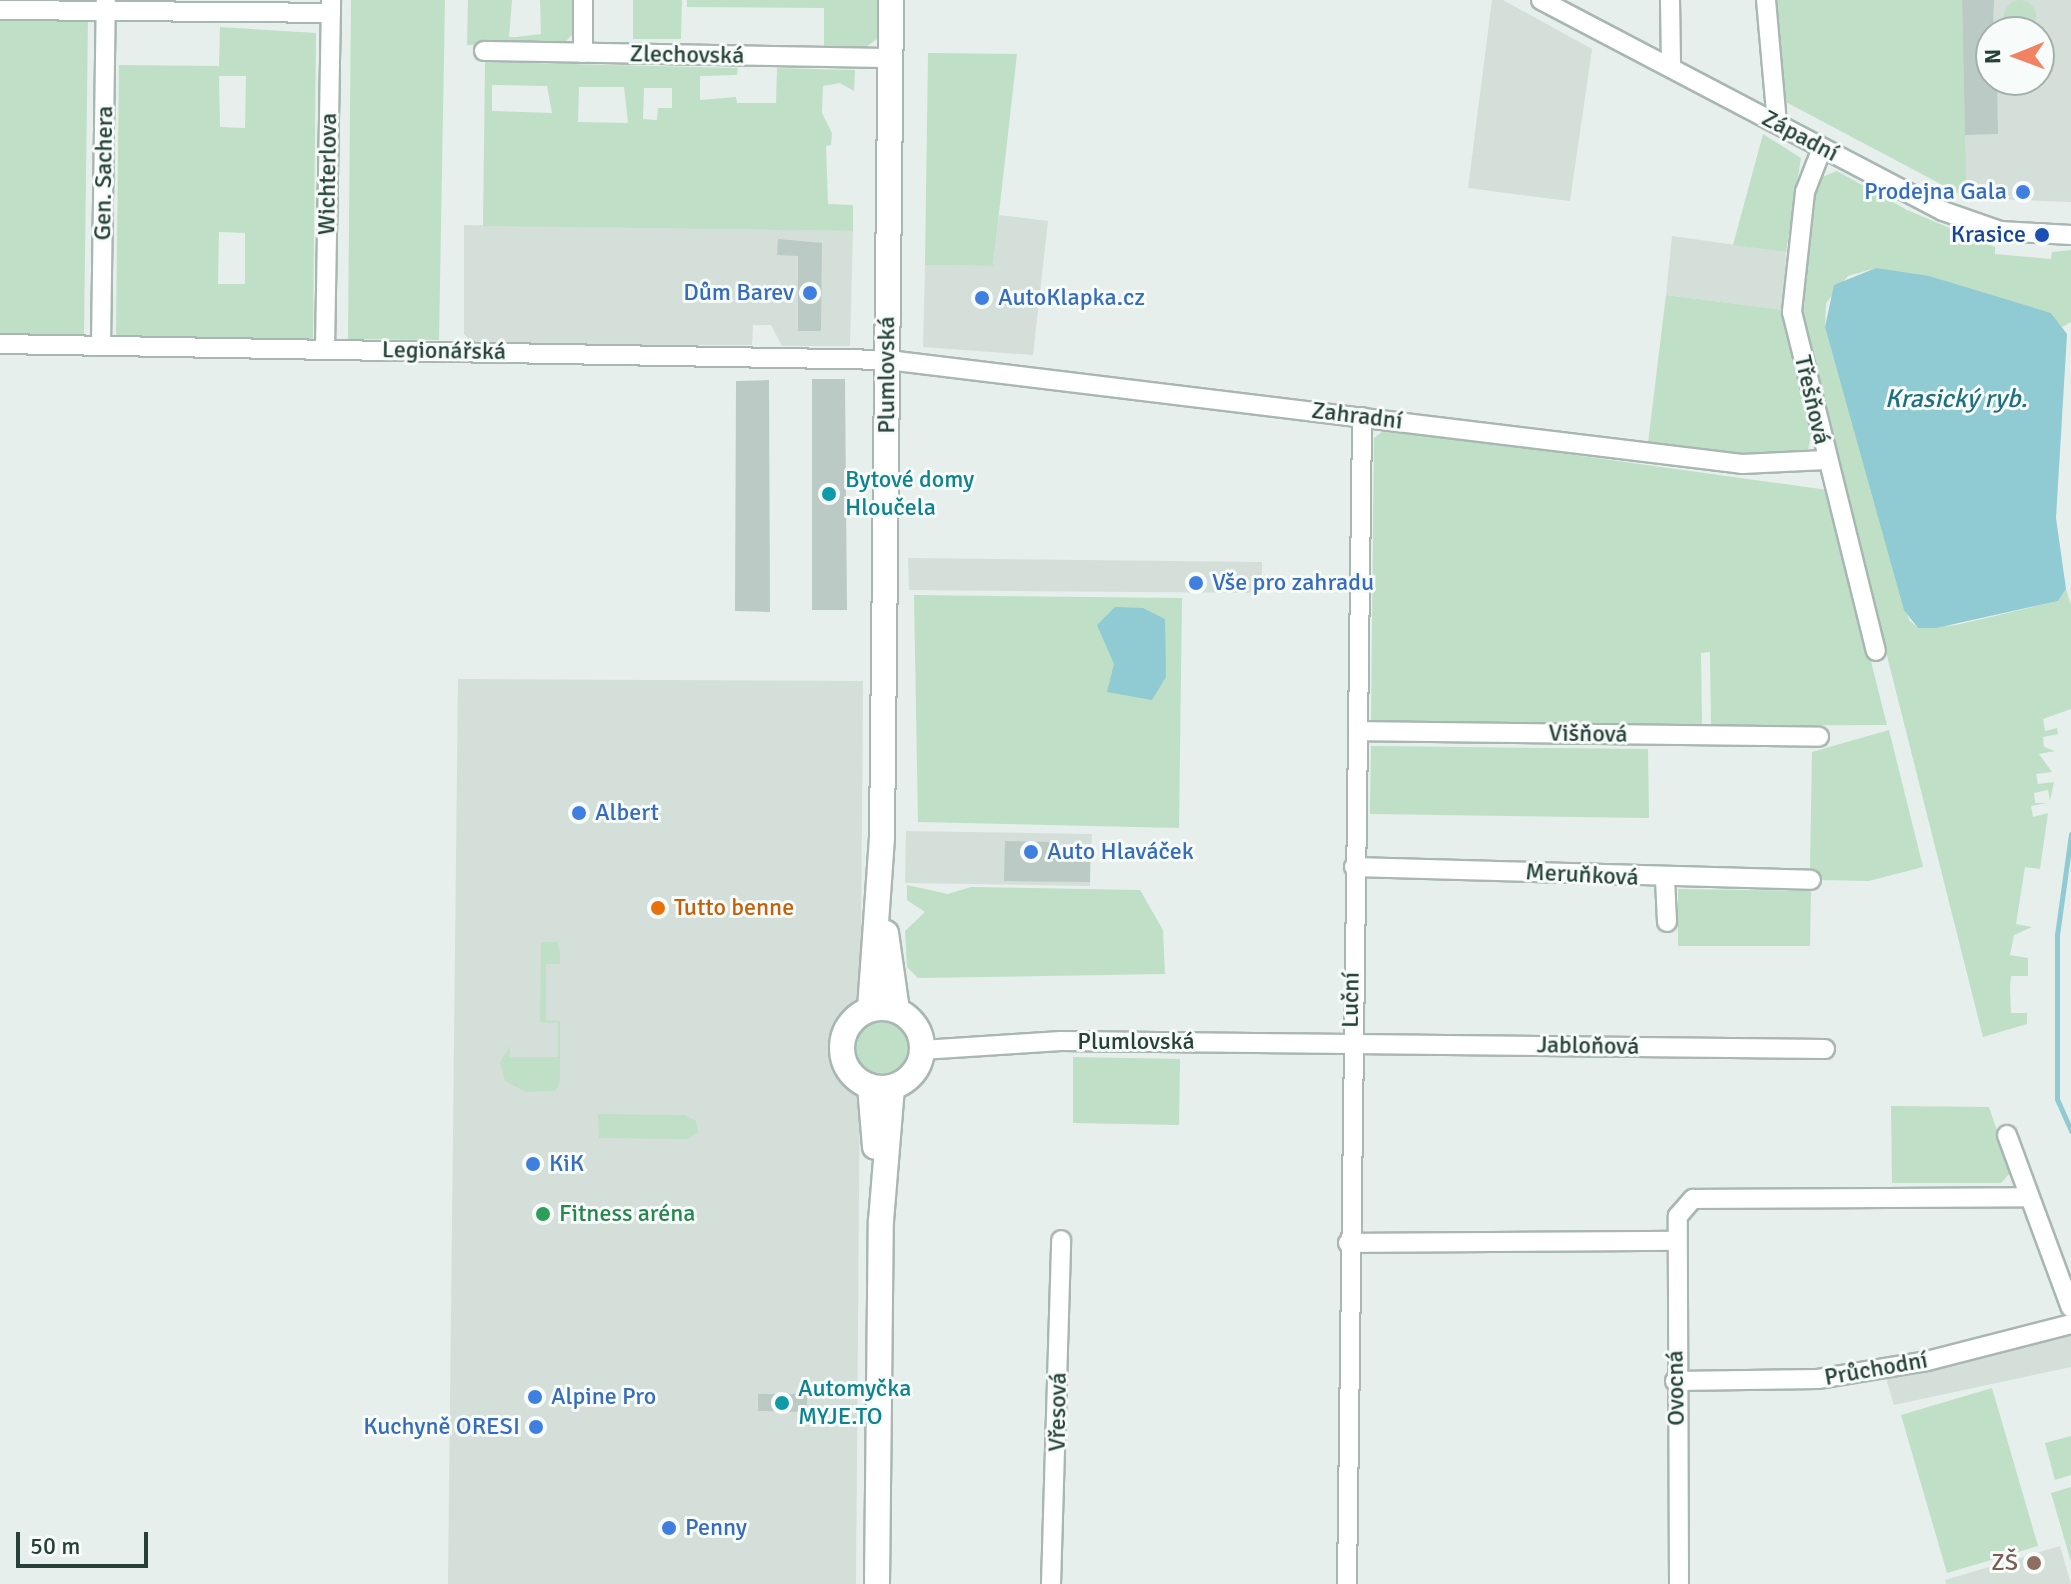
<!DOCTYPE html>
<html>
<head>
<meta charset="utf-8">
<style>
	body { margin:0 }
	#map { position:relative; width:2071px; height:1584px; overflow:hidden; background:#e6efeb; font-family:Signika,sans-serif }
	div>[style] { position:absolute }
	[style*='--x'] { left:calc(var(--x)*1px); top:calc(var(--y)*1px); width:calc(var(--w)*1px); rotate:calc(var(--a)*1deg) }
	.built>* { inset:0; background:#d4dfda }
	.green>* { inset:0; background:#c0dfc7 }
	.round { border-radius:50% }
	.water>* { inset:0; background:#90cad2 }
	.stream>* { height:5px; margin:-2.5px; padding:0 2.5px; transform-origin:2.5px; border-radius:2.5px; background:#90cad2 }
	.building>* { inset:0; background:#bbcac4 }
	.roads { filter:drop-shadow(2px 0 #a8b7b2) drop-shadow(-2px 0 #a8b7b2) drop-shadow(0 2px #a8b7b2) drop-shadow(0 -2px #a8b7b2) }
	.minor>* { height:18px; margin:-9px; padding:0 9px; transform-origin:9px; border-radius:9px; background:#fff }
	.secondary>* { height:24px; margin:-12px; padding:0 12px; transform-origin:12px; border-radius:12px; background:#fff }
	.secondary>.ring { margin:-12px; padding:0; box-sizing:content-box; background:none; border:24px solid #fff; border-radius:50% }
	.dots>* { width:22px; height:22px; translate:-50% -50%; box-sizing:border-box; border:4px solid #f7fbf9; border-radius:50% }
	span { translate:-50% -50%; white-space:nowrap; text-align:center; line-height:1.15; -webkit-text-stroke:6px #f7fbf9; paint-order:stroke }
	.street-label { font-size:24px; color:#254139 }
	.shop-label { font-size:24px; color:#366cbe }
	.right { translate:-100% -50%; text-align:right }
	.left { translate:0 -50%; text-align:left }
	.transit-label { font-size:24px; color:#164399 }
	.culture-label { font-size:24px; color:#0d838f }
	.food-label { font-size:24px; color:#c56008 }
	.leisure-label { font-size:24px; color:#27864d }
	.education-label { font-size:24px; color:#785e54 }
	.water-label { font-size:26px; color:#1e707e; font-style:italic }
	.north { position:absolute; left:1975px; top:16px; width:80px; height:80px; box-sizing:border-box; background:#f7fbf9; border:2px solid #a3b1ac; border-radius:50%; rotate:269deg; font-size:22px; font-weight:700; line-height:32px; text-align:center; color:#254139 }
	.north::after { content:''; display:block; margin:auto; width:28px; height:36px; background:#f18262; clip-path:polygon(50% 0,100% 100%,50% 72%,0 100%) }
	.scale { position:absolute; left:16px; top:1532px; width:132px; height:36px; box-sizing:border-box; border:4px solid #254139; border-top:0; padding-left:10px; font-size:24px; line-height:28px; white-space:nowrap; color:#254139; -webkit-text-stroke:6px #f7fbf9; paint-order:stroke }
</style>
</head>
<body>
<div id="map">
	<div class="built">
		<div style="clip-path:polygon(1492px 0,1503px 0,1592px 49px,1570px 201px,1468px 188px)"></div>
		<div style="clip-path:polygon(evenodd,1962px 0,2071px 0,2071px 202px,1967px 198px,1962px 0,1991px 32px,2039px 32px,2039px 80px,1991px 80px,1991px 32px)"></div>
		<div style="clip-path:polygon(999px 215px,1048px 221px,1033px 355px,923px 347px,925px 265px,993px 266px)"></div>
		<div style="clip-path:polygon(464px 225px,853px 231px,850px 346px,782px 346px,771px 325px,753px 325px,752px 345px,474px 345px,464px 334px)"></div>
		<div style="clip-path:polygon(1672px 236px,1786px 252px,1783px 310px,1666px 295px)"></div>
		<div style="clip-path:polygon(908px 558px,1262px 562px,1262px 593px,909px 590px)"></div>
		<div style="clip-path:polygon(458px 679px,863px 681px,856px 1584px,448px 1584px)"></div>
		<div style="clip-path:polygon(906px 831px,1092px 834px,1090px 886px,905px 883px)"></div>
		<div style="clip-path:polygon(2071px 1336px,2071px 1367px,1894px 1405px,1885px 1375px)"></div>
		<div style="clip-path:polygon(2060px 1546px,2071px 1584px,1946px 1584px,1945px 1580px)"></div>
	</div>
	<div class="green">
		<div style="clip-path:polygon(351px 0,445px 0,439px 340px,348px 339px)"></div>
		<div style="clip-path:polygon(468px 0,512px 0,509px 37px,516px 37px,541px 34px,540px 0,579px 0,578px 29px,561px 46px,467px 45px)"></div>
		<div style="clip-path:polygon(633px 0,682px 0,681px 39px,633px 39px)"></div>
		<div style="clip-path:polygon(687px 0,878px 0,877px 39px,863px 49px,824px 48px,824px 8px,687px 7px)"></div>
		<div style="clip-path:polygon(1772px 0,1962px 0,1967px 198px,1784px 101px)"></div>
		<div class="round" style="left:2004px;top:0;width:32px;height:32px"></div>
		<div style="clip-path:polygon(0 17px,88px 17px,84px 336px,0 335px)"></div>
		<div style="clip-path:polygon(evenodd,220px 27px,316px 33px,313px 339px,116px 337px,119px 65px,219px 66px,220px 27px,219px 76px,246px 76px,245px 128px,220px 127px,219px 76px,220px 27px,219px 232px,245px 233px,245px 284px,218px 284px,219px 232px)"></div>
		<div style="clip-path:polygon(928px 53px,1017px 54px,993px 266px,925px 265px)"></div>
		<div style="clip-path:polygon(evenodd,485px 62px,738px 68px,737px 75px,700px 76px,700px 100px,736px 97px,737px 103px,776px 103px,777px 68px,855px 70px,854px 91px,840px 83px,823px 86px,822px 113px,832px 133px,831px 145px,826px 146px,828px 204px,853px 205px,853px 231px,483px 226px,485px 62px,492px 85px,547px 86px,552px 113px,492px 111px,492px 85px,485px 62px,579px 87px,624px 87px,628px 123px,578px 122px,579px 87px,485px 62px,644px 88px,672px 88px,672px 108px,658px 108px,657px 120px,643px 119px,644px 88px)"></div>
		<div style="clip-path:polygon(1763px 134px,1801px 158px,1786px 252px,1733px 245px)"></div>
		<div style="clip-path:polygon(1837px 171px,1907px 210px,1995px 247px,1995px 254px,2051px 259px,2052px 252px,2071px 250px,2071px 322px,2062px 327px,2051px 313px,1876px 268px,1848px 276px,1826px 303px,1825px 327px,1909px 620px,1918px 628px,1956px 625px,2058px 601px,2066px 589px,2071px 605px,2071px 709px,2043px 719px,2045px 731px,2057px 728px,2058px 734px,2043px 737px,2044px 747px,2055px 751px,2039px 754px,2052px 772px,2036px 774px,2038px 784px,2054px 782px,2050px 801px,2048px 790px,2034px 793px,2035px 803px,2047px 803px,2031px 806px,2033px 817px,2048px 813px,2040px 869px,2025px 867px,2016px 924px,2032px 927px,2014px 935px,2010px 955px,2028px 958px,2028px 976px,2011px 976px,2010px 989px,2011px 1013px,2027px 1013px,2027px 1024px,1983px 1037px,1803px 322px,1812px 193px,1822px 177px)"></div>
		<div style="clip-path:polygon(1666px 295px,1783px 310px,1812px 430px,1808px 451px,1735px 456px,1648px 443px)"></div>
		<div style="clip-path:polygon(1386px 429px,1828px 490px,1887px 725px,1711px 726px,1710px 652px,1701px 653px,1702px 726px,1371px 721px,1374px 438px)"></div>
		<div style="clip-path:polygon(914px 595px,1182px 598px,1179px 828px,918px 822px)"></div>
		<div style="clip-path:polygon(1889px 730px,1923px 867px,1869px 881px,1817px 880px,1810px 869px,1812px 752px)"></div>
		<div style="clip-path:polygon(1371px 746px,1648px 749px,1649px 818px,1370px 814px)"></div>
		<div style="clip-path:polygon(907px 885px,948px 894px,971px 887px,1140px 890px,1163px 930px,1165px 974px,918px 978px,907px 967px,905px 931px,925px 912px,907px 900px)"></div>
		<div style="clip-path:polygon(1678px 889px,1811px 891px,1810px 946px,1678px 946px)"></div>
		<div style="clip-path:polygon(541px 942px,557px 942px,560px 952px,560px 964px,546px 964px,546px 1020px,560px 1021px,560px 1082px,555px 1091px,526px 1092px,505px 1081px,500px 1062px,510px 1046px,510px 1057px,558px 1057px,558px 1023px,540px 1022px)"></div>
		<div class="round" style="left:853px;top:1019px;width:56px;height:56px"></div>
		<div style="clip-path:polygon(1073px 1057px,1180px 1059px,1179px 1125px,1073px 1123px)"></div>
		<div style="clip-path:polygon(1891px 1106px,1989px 1107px,2011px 1172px,2001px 1183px,1892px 1183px)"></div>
		<div style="clip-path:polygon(598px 1114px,685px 1115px,696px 1121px,698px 1132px,688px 1139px,599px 1138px)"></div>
		<div style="clip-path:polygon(1992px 1388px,2038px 1546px,1947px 1573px,1901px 1415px)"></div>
		<div style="clip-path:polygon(2071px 1436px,2071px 1475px,2055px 1480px,2045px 1443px)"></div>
		<div style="clip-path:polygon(2071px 1487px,2071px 1562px,2051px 1493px)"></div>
	</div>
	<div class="water">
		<div style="clip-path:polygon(1876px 268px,1929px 276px,2051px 313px,2067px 334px,2056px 518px,2066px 589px,2058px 601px,1936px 628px,1918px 628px,1904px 610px,1825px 327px,1834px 285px)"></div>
		<div style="clip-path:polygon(1115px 607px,1143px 608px,1165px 619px,1166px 677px,1152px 700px,1107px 692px,1114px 664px,1097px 625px)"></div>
	</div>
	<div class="stream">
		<div style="--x:2071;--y:834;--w:102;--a:97.9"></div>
		<div style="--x:2057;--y:935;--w:164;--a:90"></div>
		<div style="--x:2057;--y:1099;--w:35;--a:66"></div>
	</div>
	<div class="building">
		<div style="clip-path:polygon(1962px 0,1994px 0,1991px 80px,1997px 80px,1998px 134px,1965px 135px)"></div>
		<div style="clip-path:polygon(778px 239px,822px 243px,821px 331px,798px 331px,798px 256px,777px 255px)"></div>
		<div style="clip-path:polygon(812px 379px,845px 379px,847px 610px,812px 610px)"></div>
		<div style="clip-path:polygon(769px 380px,770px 612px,735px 611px,736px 381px)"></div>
		<div style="clip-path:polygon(1005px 841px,1058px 842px,1057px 862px,1090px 862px,1090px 882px,1004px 881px)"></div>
		<div style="clip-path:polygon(758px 1394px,807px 1394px,807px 1412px,758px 1411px)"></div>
	</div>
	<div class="roads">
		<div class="minor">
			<div style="--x:1541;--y:0;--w:454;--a:27.7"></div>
			<div style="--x:1943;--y:211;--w:60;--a:19.3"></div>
			<div style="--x:2000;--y:231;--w:71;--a:3.2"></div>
			<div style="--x:1670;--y:0;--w:66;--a:89.1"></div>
			<div style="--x:1766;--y:0;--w:124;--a:84.9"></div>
			<div style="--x:0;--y:10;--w:331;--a:0.5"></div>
			<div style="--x:484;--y:51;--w:406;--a:1"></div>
			<div style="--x:583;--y:53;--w:53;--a:-90"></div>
			<div style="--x:1822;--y:148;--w:47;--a:111.1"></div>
			<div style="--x:1805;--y:192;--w:121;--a:96.2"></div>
			<div style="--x:1792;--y:312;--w:349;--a:76.1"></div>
			<div style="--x:0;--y:344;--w:888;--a:1.03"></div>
			<div style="--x:888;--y:360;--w:860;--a:6.94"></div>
			<div style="--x:1742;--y:464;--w:84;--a:-2.7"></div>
			<div style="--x:101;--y:345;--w:345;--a:-89.2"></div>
			<div style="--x:325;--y:348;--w:348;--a:-89"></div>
			<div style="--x:1358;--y:731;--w:461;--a:0.7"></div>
			<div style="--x:1354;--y:867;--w:457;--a:1.6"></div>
			<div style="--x:1665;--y:879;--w:43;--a:87.3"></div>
			<div style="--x:922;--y:1050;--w:139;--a:-3.7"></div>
			<div style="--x:1061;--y:1041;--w:764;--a:0.6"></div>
			<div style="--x:2007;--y:1135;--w:184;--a:69.7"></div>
			<div style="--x:1348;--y:1243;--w:326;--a:-0.4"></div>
			<div style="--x:1675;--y:1381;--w:143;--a:-0.8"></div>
			<div style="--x:1818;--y:1379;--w:110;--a:-9.4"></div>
			<div style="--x:1927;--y:1361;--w:149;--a:-14.4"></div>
			<div style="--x:1051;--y:1584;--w:344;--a:-88.3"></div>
			<div style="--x:1347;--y:1584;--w:1167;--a:-89.26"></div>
			<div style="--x:1679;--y:1584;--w:368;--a:-90.2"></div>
			<div style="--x:1678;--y:1216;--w:23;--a:-49"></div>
			<div style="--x:1693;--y:1199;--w:336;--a:-0.3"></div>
		</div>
		<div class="secondary">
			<div style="--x:886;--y:933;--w:78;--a:81.9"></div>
			<div class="ring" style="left:842px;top:1008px;width:56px;height:56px"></div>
			<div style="--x:870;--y:1009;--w:173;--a:-86"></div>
			<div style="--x:882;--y:836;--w:836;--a:-89.38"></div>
			<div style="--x:870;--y:1086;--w:61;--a:85.3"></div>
			<div style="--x:877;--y:1584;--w:363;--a:-89.4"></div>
			<div style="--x:881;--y:1221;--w:135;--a:-85.3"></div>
		</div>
	</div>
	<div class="dots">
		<div style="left:2023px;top:192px;background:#3f7fe0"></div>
		<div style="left:2042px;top:235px;background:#1a4fb4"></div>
		<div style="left:810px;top:293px;background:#3f7fe0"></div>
		<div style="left:982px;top:298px;background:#3f7fe0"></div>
		<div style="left:829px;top:494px;background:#0f9aa8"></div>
		<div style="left:1196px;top:583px;background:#3f7fe0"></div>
		<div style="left:579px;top:813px;background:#3f7fe0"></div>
		<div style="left:1031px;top:852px;background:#3f7fe0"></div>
		<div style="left:658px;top:908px;background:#e8710a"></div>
		<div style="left:533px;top:1164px;background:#3f7fe0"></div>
		<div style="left:543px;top:1214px;background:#2e9e5b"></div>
		<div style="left:535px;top:1397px;background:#3f7fe0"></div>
		<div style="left:782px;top:1403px;background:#0f9aa8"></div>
		<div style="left:536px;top:1427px;background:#3f7fe0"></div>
		<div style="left:669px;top:1528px;background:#3f7fe0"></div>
		<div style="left:2034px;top:1563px;background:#8d6e63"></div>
	</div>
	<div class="street-label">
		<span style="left:687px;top:55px;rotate:1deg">Zlechovská</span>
		<span style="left:1800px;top:136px;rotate:28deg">Západní</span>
		<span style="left:104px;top:173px;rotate:-89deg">Gen. Sachera</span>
		<span style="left:328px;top:174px;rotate:-89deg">Wichterlova</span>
		<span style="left:444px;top:351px;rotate:1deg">Legionářská</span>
		<span style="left:887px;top:375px;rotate:-90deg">Plumlovská</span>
		<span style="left:1812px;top:400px;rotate:77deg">Třešňová</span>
		<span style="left:1357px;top:416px;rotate:7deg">Zahradní</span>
		<span style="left:1588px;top:734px;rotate:1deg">Višňová</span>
		<span style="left:1582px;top:875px;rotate:3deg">Meruňková</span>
		<span style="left:1351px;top:1000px;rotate:-89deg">Luční</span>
		<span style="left:1136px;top:1042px">Plumlovská</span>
		<span style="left:1588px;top:1046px;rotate:1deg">Jabloňová</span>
		<span style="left:1876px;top:1369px;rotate:-10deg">Průchodní</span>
		<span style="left:1676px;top:1388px;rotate:-91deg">Ovocná</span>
		<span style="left:1058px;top:1412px;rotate:-89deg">Vřesová</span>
	</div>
	<div class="shop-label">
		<span class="right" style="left:2007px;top:192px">Prodejna Gala</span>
		<span class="right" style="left:794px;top:293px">Dům Barev</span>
		<span class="left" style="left:998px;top:298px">AutoKlapka.cz</span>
		<span class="left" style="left:1212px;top:583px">Vše pro zahradu</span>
		<span class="left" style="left:595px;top:813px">Albert</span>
		<span class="left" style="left:1047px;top:852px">Auto Hlaváček</span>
		<span class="left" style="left:549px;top:1164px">KiK</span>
		<span class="left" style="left:551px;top:1397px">Alpine Pro</span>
		<span class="right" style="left:520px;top:1427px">Kuchyně ORESI</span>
		<span class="left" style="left:685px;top:1528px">Penny</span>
	</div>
	<div class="transit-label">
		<span class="right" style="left:2026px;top:235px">Krasice</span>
	</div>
	<div class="culture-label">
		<span class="left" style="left:845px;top:494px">Bytové domy<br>Hloučela</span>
		<span class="left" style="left:798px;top:1403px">Automyčka<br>MYJE.TO</span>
	</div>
	<div class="food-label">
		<span class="left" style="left:674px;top:908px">Tutto benne</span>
	</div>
	<div class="leisure-label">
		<span class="left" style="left:559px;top:1214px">Fitness aréna</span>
	</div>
	<div class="education-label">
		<span class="right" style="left:2018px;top:1563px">ZŠ</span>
	</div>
	<div class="water-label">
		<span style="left:1956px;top:400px">Krasický ryb.</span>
	</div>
	<div class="north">N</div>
	<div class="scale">50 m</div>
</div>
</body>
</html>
